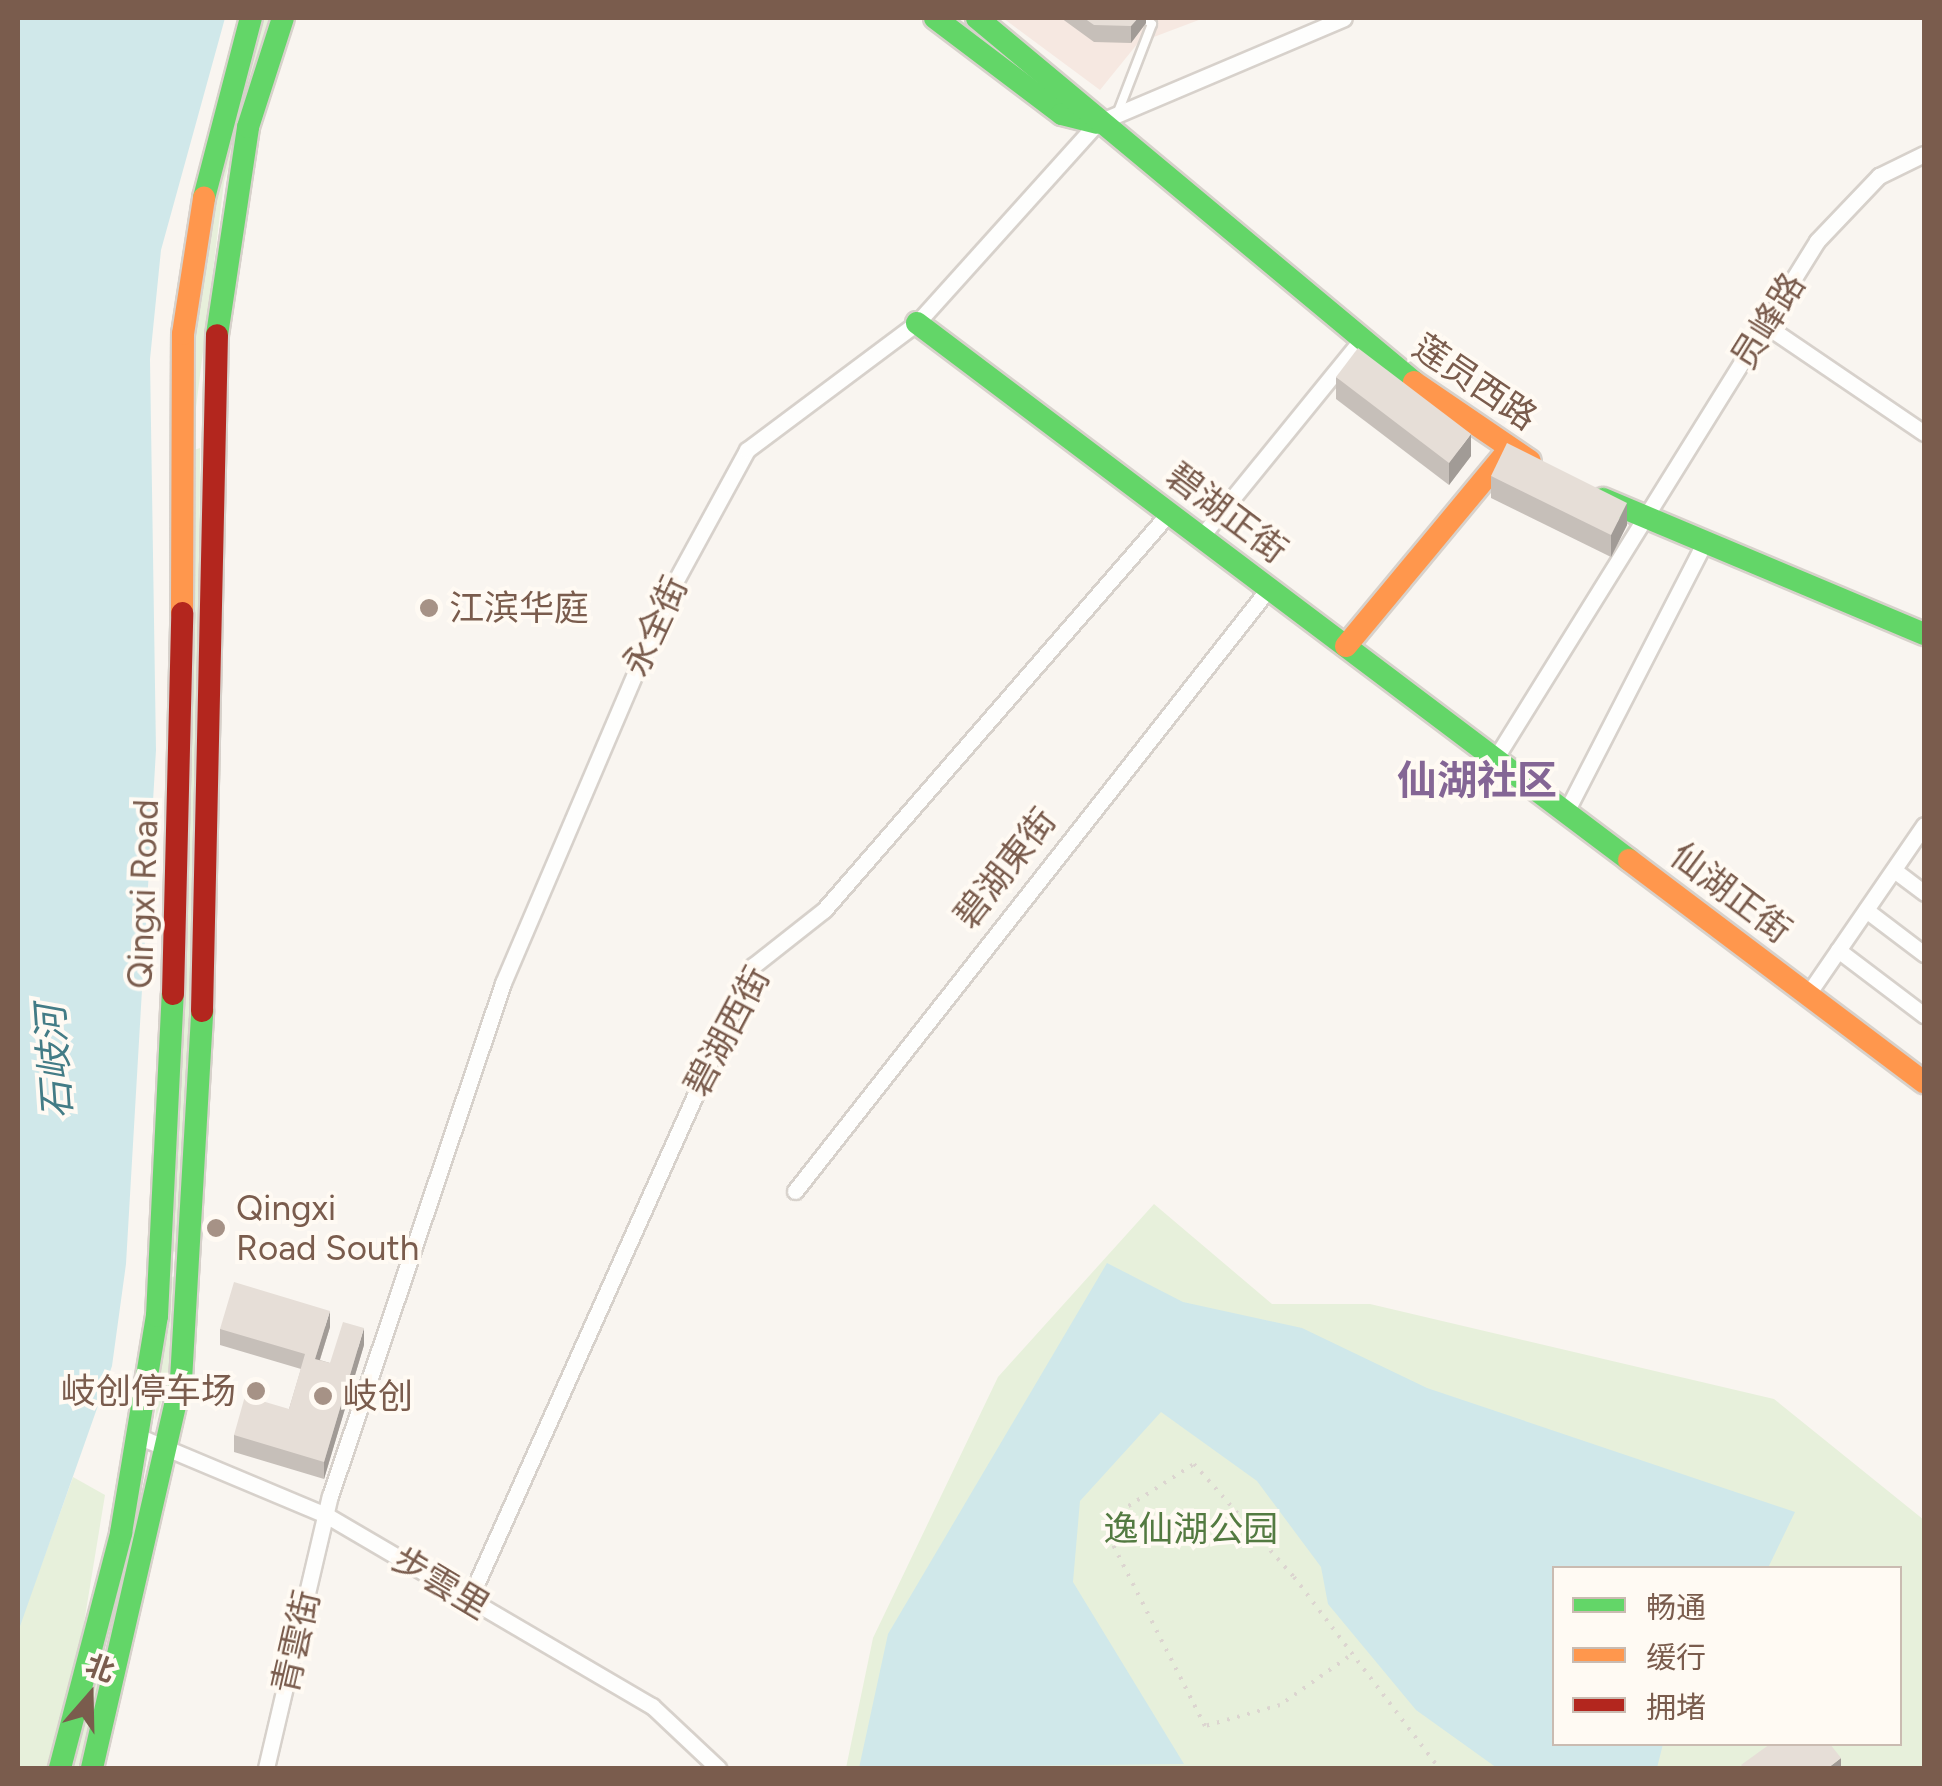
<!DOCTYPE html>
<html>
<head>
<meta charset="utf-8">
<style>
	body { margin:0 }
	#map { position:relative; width:1942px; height:1786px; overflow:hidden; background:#f9f5f0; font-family:Figtree,"Noto Sans SC",sans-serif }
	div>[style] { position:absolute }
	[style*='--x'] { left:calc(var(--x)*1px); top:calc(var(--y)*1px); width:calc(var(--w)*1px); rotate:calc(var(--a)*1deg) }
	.commercial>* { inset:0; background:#f6e8e1 }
	.green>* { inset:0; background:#e7f0db }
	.water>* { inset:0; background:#d0e8ea }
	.path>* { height:4px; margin-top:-2px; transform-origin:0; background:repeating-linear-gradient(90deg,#dcd5d0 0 2.5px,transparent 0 10.5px) }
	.roads { filter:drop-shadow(2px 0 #d7d1cb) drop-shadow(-2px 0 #d7d1cb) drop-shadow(0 2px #d7d1cb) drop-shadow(0 -2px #d7d1cb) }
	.lane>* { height:8px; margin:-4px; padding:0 4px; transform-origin:4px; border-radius:4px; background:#fefefd }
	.street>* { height:15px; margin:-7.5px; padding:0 7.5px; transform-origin:7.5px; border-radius:7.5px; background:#fefefd }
	.fast>* { height:22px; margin:-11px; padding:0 11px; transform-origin:11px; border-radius:11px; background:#63d668 }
	.slow>* { height:22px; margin:-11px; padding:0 11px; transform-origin:11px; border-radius:11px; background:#ff974d }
	.jam>* { height:22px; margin:-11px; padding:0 11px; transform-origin:11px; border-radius:11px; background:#b3261e }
	.wall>* { inset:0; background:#c6bfb9 }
	.shaded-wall>* { inset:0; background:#a19b96 }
	.building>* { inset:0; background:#e6ded7 }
	.dots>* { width:28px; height:28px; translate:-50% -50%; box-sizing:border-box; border:5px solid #fffaf3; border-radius:50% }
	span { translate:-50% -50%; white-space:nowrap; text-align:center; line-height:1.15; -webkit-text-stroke:8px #fffaf3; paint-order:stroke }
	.street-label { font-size:35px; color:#7a5c4d }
	.poi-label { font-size:35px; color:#7a5c4d }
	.left { translate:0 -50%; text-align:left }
	.right { translate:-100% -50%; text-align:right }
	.park-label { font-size:35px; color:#537a41 }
	.water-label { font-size:38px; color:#437c86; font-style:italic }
	.quarter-label { font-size:40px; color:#846695; font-weight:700 }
	.frame { position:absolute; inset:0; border:20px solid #7a5c4d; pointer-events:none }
	.legend { position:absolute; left:1552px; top:1566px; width:350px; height:180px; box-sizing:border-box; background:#fffaf3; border:2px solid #cabbb1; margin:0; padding:12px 18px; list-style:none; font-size:30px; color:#7a5c4d }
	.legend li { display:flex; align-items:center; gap:20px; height:50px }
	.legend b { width:50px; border:2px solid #cabbb1 }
	.north { position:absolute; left:40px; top:1646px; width:100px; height:100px; -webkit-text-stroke:8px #fffaf3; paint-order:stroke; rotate:20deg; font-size:28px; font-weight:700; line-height:40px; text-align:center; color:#7a5c4d }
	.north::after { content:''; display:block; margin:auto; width:35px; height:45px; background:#7a5c4d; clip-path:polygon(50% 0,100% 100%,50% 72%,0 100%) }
</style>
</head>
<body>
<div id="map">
	<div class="commercial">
		<div style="clip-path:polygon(1003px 18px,1204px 18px,1138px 43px,1100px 90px)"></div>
	</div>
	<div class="green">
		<div style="clip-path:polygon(261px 18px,272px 18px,224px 182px,193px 432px,189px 347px,213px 184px)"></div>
		<div style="clip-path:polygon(200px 448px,198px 908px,178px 1253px,170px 1250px,191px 451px)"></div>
		<div style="clip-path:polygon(evenodd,1154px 1204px,1272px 1304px,1370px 1304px,1774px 1399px,1924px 1520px,1924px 1768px,846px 1768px,873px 1638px,998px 1377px,1154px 1204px,1554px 1568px,1900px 1568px,1900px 1744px,1554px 1744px,1554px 1568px)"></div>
		<div style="clip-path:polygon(181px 1276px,170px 1376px,155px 1421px,169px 1277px)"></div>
		<div style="clip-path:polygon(151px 1461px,154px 1463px,109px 1658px,104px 1655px)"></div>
		<div style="clip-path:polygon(73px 1477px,105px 1495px,72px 1696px,51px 1768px,18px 1768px,18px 1629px)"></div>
		<div style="clip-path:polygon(105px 1672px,78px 1768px,68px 1768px,97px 1675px)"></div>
	</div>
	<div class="water">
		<div style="clip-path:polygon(18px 18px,225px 18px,161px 250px,150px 359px,156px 750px,126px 1264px,112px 1366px,18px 1632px)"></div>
		<div style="clip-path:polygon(1107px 1263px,1183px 1302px,1302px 1328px,1427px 1388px,1795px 1512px,1768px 1568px,1554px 1568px,1554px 1744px,1663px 1744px,1657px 1768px,1497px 1768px,1416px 1710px,1328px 1604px,1321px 1567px,1257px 1481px,1161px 1412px,1080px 1501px,1073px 1582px,1184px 1764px,859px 1768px,888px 1634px)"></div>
	</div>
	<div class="path">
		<div style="--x:1348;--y:1657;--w:83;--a:144.8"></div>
		<div style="--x:1280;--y:1705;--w:78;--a:164.4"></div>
		<div style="--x:1205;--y:1726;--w:228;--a:-116.9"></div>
		<div style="--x:1102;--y:1523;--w:109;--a:-32.7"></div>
		<div style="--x:1194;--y:1464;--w:151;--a:48.5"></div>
		<div style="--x:1294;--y:1577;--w:240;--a:52.8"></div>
	</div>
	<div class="roads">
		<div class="lane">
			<div style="--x:1118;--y:112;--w:94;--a:-68.9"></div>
			<div style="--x:1152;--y:24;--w:10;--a:-143"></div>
		</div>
		<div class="street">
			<div style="--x:1765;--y:325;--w:192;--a:34.2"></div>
			<div style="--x:1201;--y:537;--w:249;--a:-50.9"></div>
			<div style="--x:1495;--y:759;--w:610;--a:-58.13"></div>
			<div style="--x:1817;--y:241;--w:90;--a:-46.4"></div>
			<div style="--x:1879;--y:176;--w:50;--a:-26.1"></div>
			<div style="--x:1566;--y:812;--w:300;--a:-62.8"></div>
			<div style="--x:1894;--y:870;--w:38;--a:37"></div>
			<div style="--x:1866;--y:910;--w:73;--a:37.2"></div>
			<div style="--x:1838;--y:950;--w:108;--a:37.1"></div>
			<div style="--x:1808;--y:994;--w:205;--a:-55.5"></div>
			<div style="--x:795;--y:1191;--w:767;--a:-51.83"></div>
			<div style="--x:140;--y:1437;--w:202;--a:22.8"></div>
			<div style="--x:326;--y:1515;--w:378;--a:30.4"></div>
			<div style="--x:652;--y:1706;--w:91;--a:43.2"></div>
			<div style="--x:469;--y:1600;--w:695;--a:-65.87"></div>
			<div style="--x:753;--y:966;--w:90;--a:-38.3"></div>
			<div style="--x:824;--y:910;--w:526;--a:-49.01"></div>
			<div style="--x:266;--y:1768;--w:279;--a:-76.8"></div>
			<div style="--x:330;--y:1496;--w:541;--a:-71.36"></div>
			<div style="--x:503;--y:983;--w:424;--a:-66.9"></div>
			<div style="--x:669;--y:593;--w:163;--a:-61.4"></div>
			<div style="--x:747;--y:450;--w:212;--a:-36.8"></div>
			<div style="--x:917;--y:323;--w:269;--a:-48"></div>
			<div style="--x:1097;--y:123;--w:268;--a:-23"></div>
		</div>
		<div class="fast">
			<div style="--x:935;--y:18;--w:159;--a:37.1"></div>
			<div style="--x:1062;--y:114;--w:36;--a:14"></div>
			<div style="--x:977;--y:18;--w:569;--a:39.79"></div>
			<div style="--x:204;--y:198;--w:186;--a:-75.4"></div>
			<div style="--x:917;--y:323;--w:892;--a:37.02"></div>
			<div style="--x:217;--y:335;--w:210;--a:-81.5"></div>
			<div style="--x:248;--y:127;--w:114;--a:-72.2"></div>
			<div style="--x:1603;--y:499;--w:348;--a:22.8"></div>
			<div style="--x:60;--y:1768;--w:243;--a:-75.4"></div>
			<div style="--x:121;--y:1533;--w:220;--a:-80.6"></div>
			<div style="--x:157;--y:1316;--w:322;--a:-87.2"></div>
			<div style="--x:92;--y:1768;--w:398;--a:-77.1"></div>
			<div style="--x:181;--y:1380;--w:370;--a:-86.7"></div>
		</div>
		<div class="slow">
			<div style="--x:1414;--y:382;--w:140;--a:34.3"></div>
			<div style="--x:182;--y:613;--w:279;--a:-89.8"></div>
			<div style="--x:183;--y:334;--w:138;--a:-81.2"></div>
			<div style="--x:1346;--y:646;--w:255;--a:-50.3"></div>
			<div style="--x:1629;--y:860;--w:369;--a:37"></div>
		</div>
		<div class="jam">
			<div style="--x:173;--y:994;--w:381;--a:-88.6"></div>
			<div style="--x:202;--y:1011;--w:676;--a:-88.73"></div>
		</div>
	</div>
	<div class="wall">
		<div style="clip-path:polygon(1061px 18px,1146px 18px,1146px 23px,1131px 43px,1094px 42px)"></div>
		<div style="clip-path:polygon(1336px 377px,1471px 456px,1449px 485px,1336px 399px)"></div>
		<div style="clip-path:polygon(1491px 476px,1627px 525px,1611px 557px,1491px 498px)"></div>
		<div style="clip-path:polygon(330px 1327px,320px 1360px,330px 1363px,364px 1345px,324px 1479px,234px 1452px,234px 1435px,289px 1409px,301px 1369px,220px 1345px,220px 1329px)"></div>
	</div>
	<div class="shaded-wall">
		<div style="clip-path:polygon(1138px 18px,1146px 18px,1146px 23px,1131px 43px,1131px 26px)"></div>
		<div style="clip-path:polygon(1471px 434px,1471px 456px,1449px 485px,1449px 463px)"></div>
		<div style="clip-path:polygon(1627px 503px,1627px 525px,1611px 557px,1611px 535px)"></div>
		<div style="clip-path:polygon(330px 1311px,330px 1327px,315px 1375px,315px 1359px)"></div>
		<div style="clip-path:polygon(364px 1328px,364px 1345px,324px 1479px,324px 1462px)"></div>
		<div style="clip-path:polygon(1841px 1758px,1841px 1768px,1828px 1768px)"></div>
	</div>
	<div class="building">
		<div style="clip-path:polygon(1084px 18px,1138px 18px,1131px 26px,1094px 25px)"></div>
		<div style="clip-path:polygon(1358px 348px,1471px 434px,1449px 463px,1336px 377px)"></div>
		<div style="clip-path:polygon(1507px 443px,1627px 503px,1611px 535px,1491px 476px)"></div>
		<div style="clip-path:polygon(234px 1282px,330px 1311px,315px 1359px,330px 1363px,343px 1322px,364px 1328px,324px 1462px,234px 1435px,245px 1396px,289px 1409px,305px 1354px,220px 1329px)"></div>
		<div style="clip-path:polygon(1770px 1744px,1830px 1744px,1841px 1758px,1828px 1768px,1744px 1768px,1741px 1765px)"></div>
	</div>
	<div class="dots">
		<div style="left:429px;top:608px;background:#a69286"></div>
		<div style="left:216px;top:1228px;background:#a69286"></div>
		<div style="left:256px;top:1391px;background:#a69286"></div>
		<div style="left:323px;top:1396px;background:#a69286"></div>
	</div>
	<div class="street-label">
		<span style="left:1768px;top:321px;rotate:-58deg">员峰路</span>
		<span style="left:1475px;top:382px;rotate:34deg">莲员西路</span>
		<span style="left:1227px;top:513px;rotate:37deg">碧湖正街</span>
		<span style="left:655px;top:626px;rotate:-65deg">永全街</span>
		<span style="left:1005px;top:868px;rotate:-52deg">碧湖東街</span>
		<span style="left:1731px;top:893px;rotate:37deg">仙湖正街</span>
		<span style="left:143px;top:894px;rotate:-88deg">Qingxi Road</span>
		<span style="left:727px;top:1031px;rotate:-62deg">碧湖西街</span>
		<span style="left:441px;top:1583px;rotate:31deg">步雲里</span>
		<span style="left:296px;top:1642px;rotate:-77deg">青雲街</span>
	</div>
	<div class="poi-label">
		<span class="left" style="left:449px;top:608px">江滨华庭</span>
		<span class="left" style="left:236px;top:1228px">Qingxi<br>Road South</span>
		<span class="right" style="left:236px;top:1391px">岐创停车场</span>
		<span class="left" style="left:343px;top:1396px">岐创</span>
	</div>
	<div class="park-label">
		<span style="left:1191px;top:1529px">逸仙湖公园</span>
	</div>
	<div class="water-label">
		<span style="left:55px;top:1062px;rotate:-94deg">石岐河</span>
	</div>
	<div class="quarter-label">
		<span style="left:1477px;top:780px">仙湖社区</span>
	</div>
	<div class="frame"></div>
	<ul class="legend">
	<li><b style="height:12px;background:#63d668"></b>畅通</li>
	<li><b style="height:12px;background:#ff974d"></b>缓行</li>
	<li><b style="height:12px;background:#b3261e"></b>拥堵</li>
	</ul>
	<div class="north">北</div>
</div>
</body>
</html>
